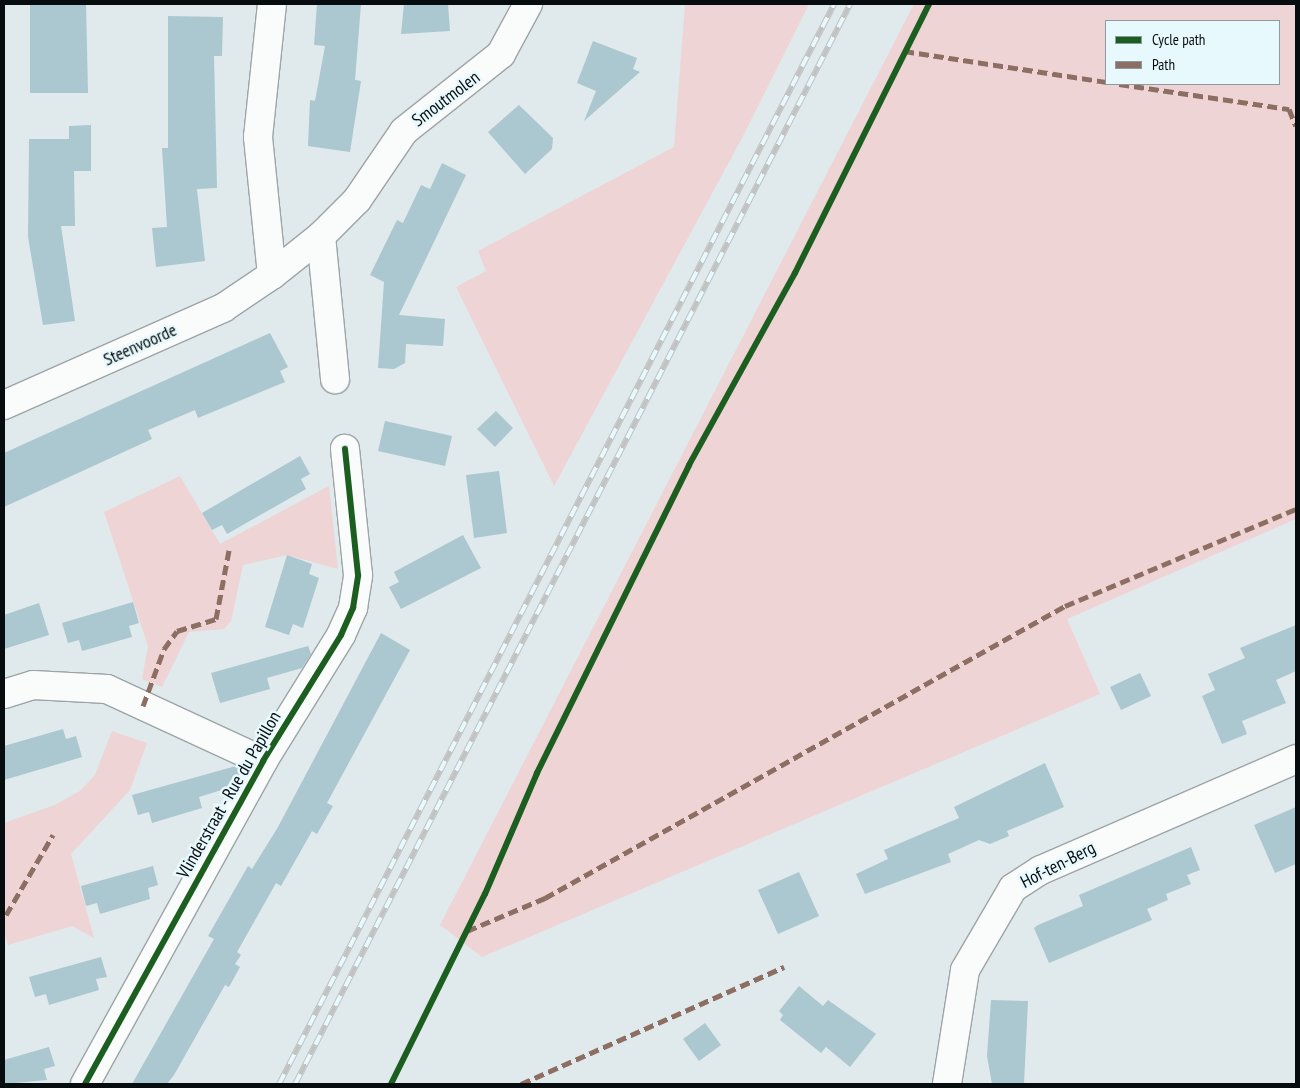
<!DOCTYPE html>
<html>
<head>
<meta charset="utf-8">
<style>
	body { margin:0 }
	#map { position:relative; width:1300px; height:1088px; overflow:hidden; background:#e0e9ec; font-family:"PT Sans Narrow",sans-serif }
	div>[style] { position:absolute }
	[style*='--x'] { left:calc(var(--x)*1px); top:calc(var(--y)*1px); width:calc(var(--w)*1px); rotate:calc(var(--a)*1deg) }
	.green>* { inset:0; background:#eed4d4 }
	.building>* { inset:0; background:#abc7cf }
	.roads { filter:drop-shadow(1px 0 #9da4a6) drop-shadow(-1px 0 #9da4a6) drop-shadow(0 1px #9da4a6) drop-shadow(0 -1px #9da4a6) }
	.street>* { height:28px; margin:-14px; padding:0 14px; transform-origin:14px; border-radius:14px; background:#fafcfc }
	.rail>* { height:5.5px; margin-top:-2.75px; transform-origin:0; background:repeating-linear-gradient(90deg,#e8f9fe 0 11px,#c1c3c3 0 22px); box-sizing:border-box; border-block:1px solid #c1c3c3 }
	.quiet>* { height:5px; margin-top:-2.5px; transform-origin:0; background:repeating-linear-gradient(90deg,#8d6e63 0 10px,transparent 0 15px) }
	.cycleway>* { height:6px; margin:-3px; padding:0 3px; transform-origin:3px; border-radius:3px; background:#1b5e20 }
	span { translate:-50% -50%; white-space:nowrap; text-align:center; line-height:1.15; -webkit-text-stroke:5px #e8f9fe; paint-order:stroke }
	.street-label { font-size:18px; color:#070c0e }
	.frame { position:absolute; inset:0; border:5px solid #070c0e; pointer-events:none }
	.legend { position:absolute; left:1105px; top:20px; width:175px; height:65px; box-sizing:border-box; background:#e8f9fe; border:1px solid #8e9a9e; margin:0; padding:6px 9px; list-style:none; font-size:15px; color:#070c0e }
	.legend li { display:flex; align-items:center; gap:10px; height:25px }
	.legend b { width:25px; border:1px solid #8e9a9e }
</style>
</head>
<body>
<div id="map">
	<div class="green">
		<div style="clip-path:polygon(685px 4px,809px 4px,742px 138px,554px 486px,456px 287px,486px 271px,478px 251px,674px 147px)"></div>
		<div style="clip-path:polygon(evenodd,914px 4px,1296px 4px,1296px 519px,1067px 619px,1100px 694px,482px 957px,440px 925px,914px 4px,1106px 21px,1279px 21px,1279px 84px,1106px 84px,1106px 21px)"></div>
		<div style="clip-path:polygon(180px 476px,220px 544px,329px 486px,338px 569px,287px 555px,243px 565px,231px 621px,224px 629px,189px 632px,162px 687px,142px 679px,148px 646px,104px 512px)"></div>
		<div style="clip-path:polygon(112px 731px,147px 743px,130px 790px,71px 854px,94px 938px,72px 926px,8px 945px,4px 932px,4px 823px,55px 805px,80px 791px,95px 775px)"></div>
	</div>
	<div class="building">
		<div style="clip-path:polygon(30px 4px,86px 4px,88px 93px,30px 93px)"></div>
		<div style="clip-path:polygon(317px 4px,361px 4px,355px 80px,361px 81px,350px 152px,308px 146px,310px 100px,315px 101px,325px 46px,314px 45px)"></div>
		<div style="clip-path:polygon(404px 4px,448px 4px,450px 31px,401px 34px)"></div>
		<div style="clip-path:polygon(168px 16px,223px 17px,222px 56px,214px 56px,217px 188px,197px 189px,205px 261px,156px 267px,152px 228px,167px 227px,162px 148px,168px 148px)"></div>
		<div style="clip-path:polygon(593px 41px,637px 58px,633px 69px,640px 72px,584px 121px,596px 91px,577px 83px)"></div>
		<div style="clip-path:polygon(519px 105px,553px 138px,552px 149px,525px 174px,488px 132px)"></div>
		<div style="clip-path:polygon(91px 125px,91px 171px,74px 171px,75px 226px,61px 226px,75px 321px,43px 325px,28px 237px,29px 139px,69px 139px,69px 126px)"></div>
		<div style="clip-path:polygon(442px 163px,466px 175px,399px 315px,445px 319px,443px 346px,406px 344px,405px 363px,394px 369px,378px 368px,384px 282px,370px 275px,397px 220px,403px 223px,421px 185px,430px 189px)"></div>
		<div style="clip-path:polygon(270px 333px,288px 367px,280px 371px,285px 382px,198px 418px,195px 410px,148px 430px,152px 439px,4px 507px,4px 453px)"></div>
		<div style="clip-path:polygon(496px 411px,513px 428px,495px 447px,477px 429px)"></div>
		<div style="clip-path:polygon(385px 421px,452px 436px,445px 466px,378px 451px)"></div>
		<div style="clip-path:polygon(300px 456px,310px 474px,301px 479px,306px 489px,227px 534px,222px 525px,212px 530px,202px 513px)"></div>
		<div style="clip-path:polygon(499px 471px,507px 533px,474px 538px,466px 475px)"></div>
		<div style="clip-path:polygon(463px 535px,481px 568px,401px 609px,389px 587px,399px 582px,394px 572px)"></div>
		<div style="clip-path:polygon(287px 555px,312px 564px,309px 574px,319px 578px,303px 628px,293px 624px,289px 635px,265px 627px)"></div>
		<div style="clip-path:polygon(133px 602px,139px 623px,129px 626px,132px 637px,82px 651px,79px 640px,68px 643px,62px 623px)"></div>
		<div style="clip-path:polygon(39px 603px,49px 635px,4px 649px,4px 615px)"></div>
		<div style="clip-path:polygon(1296px 625px,1296px 671px,1276px 680px,1286px 703px,1242px 721px,1247px 734px,1222px 744px,1202px 696px,1215px 690px,1208px 674px,1245px 658px,1240px 648px)"></div>
		<div style="clip-path:polygon(381px 633px,410px 650px,327px 803px,333px 806px,317px 834px,312px 831px,281px 886px,276px 883px,237px 952px,241px 955px,235px 964px,240px 967px,229px 987px,225px 985px,174px 1075px,167px 1084px,132px 1084px,214px 939px,208px 936px,248px 866px,252px 869px,278px 827px)"></div>
		<div style="clip-path:polygon(308px 646px,311px 654px,302px 668px,267px 678px,270px 689px,220px 703px,211px 673px)"></div>
		<div style="clip-path:polygon(1140px 673px,1151px 696px,1121px 710px,1110px 687px)"></div>
		<div style="clip-path:polygon(63px 729px,66px 739px,76px 736px,82px 757px,4px 780px,4px 746px)"></div>
		<div style="clip-path:polygon(1045px 763px,1064px 807px,1007px 831px,1009px 836px,990px 844px,979px 840px,948px 854px,951px 862px,865px 894px,856px 874px,888px 859px,884px 850px,959px 818px,954px 807px)"></div>
		<div style="clip-path:polygon(236px 766px,241px 768px,231px 787px,199px 797px,202px 808px,152px 823px,149px 812px,138px 815px,132px 795px)"></div>
		<div style="clip-path:polygon(1296px 807px,1296px 864px,1275px 873px,1254px 825px)"></div>
		<div style="clip-path:polygon(1191px 847px,1200px 870px,1187px 875px,1191px 884px,1166px 894px,1168px 900px,1147px 909px,1152px 920px,1049px 963px,1034px 928px,1038px 925px,1083px 906px,1079px 895px)"></div>
		<div style="clip-path:polygon(153px 866px,158px 885px,148px 888px,150px 899px,100px 914px,97px 903px,86px 906px,81px 886px)"></div>
		<div style="clip-path:polygon(799px 872px,819px 916px,778px 934px,758px 890px)"></div>
		<div style="clip-path:polygon(101px 957px,107px 977px,96px 979px,99px 990px,49px 1005px,46px 994px,35px 997px,29px 977px)"></div>
		<div style="clip-path:polygon(799px 986px,823px 1006px,828px 1000px,876px 1034px,850px 1067px,826px 1047px,821px 1053px,780px 1020px,783px 1015px,779px 1011px)"></div>
		<div style="clip-path:polygon(991px 1000px,1028px 1001px,1024px 1084px,992px 1084px,987px 1056px)"></div>
		<div style="clip-path:polygon(705px 1023px,721px 1045px,699px 1061px,683px 1039px)"></div>
		<div style="clip-path:polygon(49px 1047px,55px 1066px,44px 1069px,47px 1080px,4px 1084px,4px 1060px)"></div>
	</div>
	<div class="roads">
		<div class="street">
			<div style="--x:321;--y:236;--w:144;--a:84.4"></div>
			<div style="--x:272;--y:275;--w:139;--a:-95.8"></div>
			<div style="--x:258;--y:137;--w:134;--a:-84"></div>
			<div style="--x:4;--y:405;--w:240;--a:-23.9"></div>
			<div style="--x:223;--y:308;--w:59;--a:-34"></div>
			<div style="--x:272;--y:275;--w:63;--a:-38.5"></div>
			<div style="--x:321;--y:236;--w:51;--a:-45"></div>
			<div style="--x:357;--y:200;--w:83;--a:-55.7"></div>
			<div style="--x:404;--y:131;--w:124;--a:-38.4"></div>
			<div style="--x:501;--y:54;--w:57;--a:-61.6"></div>
			<div style="--x:4;--y:694;--w:30;--a:-17"></div>
			<div style="--x:33;--y:685;--w:74;--a:3.1"></div>
			<div style="--x:107;--y:689;--w:172;--a:24.8"></div>
			<div style="--x:85;--y:1084;--w:369;--a:-61.1"></div>
			<div style="--x:263;--y:761;--w:148;--a:-58.2"></div>
			<div style="--x:341;--y:635;--w:30;--a:-66"></div>
			<div style="--x:353;--y:608;--w:33;--a:-81"></div>
			<div style="--x:358;--y:575;--w:127;--a:-95.9"></div>
			<div style="--x:947;--y:1084;--w:115;--a:-81"></div>
			<div style="--x:965;--y:970;--w:95;--a:-59.7"></div>
			<div style="--x:1013;--y:888;--w:33;--a:-33"></div>
			<div style="--x:1041;--y:870;--w:278;--a:-23.5"></div>
		</div>
	</div>
	<div class="rail">
		<div style="--x:279;--y:1084;--w:1214;--a:-62.8"></div>
		<div style="--x:295;--y:1084;--w:1214;--a:-62.8"></div>
	</div>
	<div class="quiet">
		<div style="--x:904;--y:51;--w:204;--a:8.7"></div>
		<div style="--x:1119;--y:84;--w:172;--a:8.4"></div>
		<div style="--x:1289;--y:109;--w:18;--a:68"></div>
		<div style="--x:143;--y:706;--w:61;--a:-69.8"></div>
		<div style="--x:164;--y:649;--w:22;--a:-54"></div>
		<div style="--x:177;--y:631;--w:41;--a:-17.1"></div>
		<div style="--x:216;--y:619;--w:70;--a:-79.3"></div>
		<div style="--x:6;--y:915;--w:93;--a:-59.6"></div>
		<div style="--x:467;--y:931;--w:85;--a:-22.9"></div>
		<div style="--x:545;--y:898;--w:596;--a:-29.32"></div>
		<div style="--x:1065;--y:606;--w:251;--a:-22.8"></div>
		<div style="--x:521;--y:1084;--w:288;--a:-24"></div>
	</div>
	<div class="cycleway">
		<div style="--x:85;--y:1084;--w:369;--a:-61.1"></div>
		<div style="--x:263;--y:761;--w:148;--a:-58.2"></div>
		<div style="--x:341;--y:635;--w:30;--a:-66"></div>
		<div style="--x:353;--y:608;--w:33;--a:-81"></div>
		<div style="--x:358;--y:575;--w:127;--a:-95.9"></div>
		<div style="--x:391;--y:1084;--w:212;--a:-63.7"></div>
		<div style="--x:485;--y:894;--w:132;--a:-66.7"></div>
		<div style="--x:537;--y:773;--w:343;--a:-63.7"></div>
		<div style="--x:689;--y:465;--w:219;--a:-61.1"></div>
		<div style="--x:795;--y:273;--w:301;--a:-63.5"></div>
	</div>
	<div class="street-label">
		<span style="left:446px;top:99px;rotate:-37deg">Smoutmolen</span>
		<span style="left:140px;top:345px;rotate:-24deg">Steenvoorde</span>
		<span style="left:229px;top:795px;rotate:-60deg">Vlinderstraat - Rue du Papillon</span>
		<span style="left:1058px;top:865px;rotate:-27deg">Hof-ten-Berg</span>
	</div>
	<div class="frame"></div>
	<ul class="legend">
	<li><b style="height:6px;background:#1b5e20"></b>Cycle path</li>
	<li><b style="height:6px;background:#8d6e63"></b>Path</li>
	</ul>
</div>
</body>
</html>
